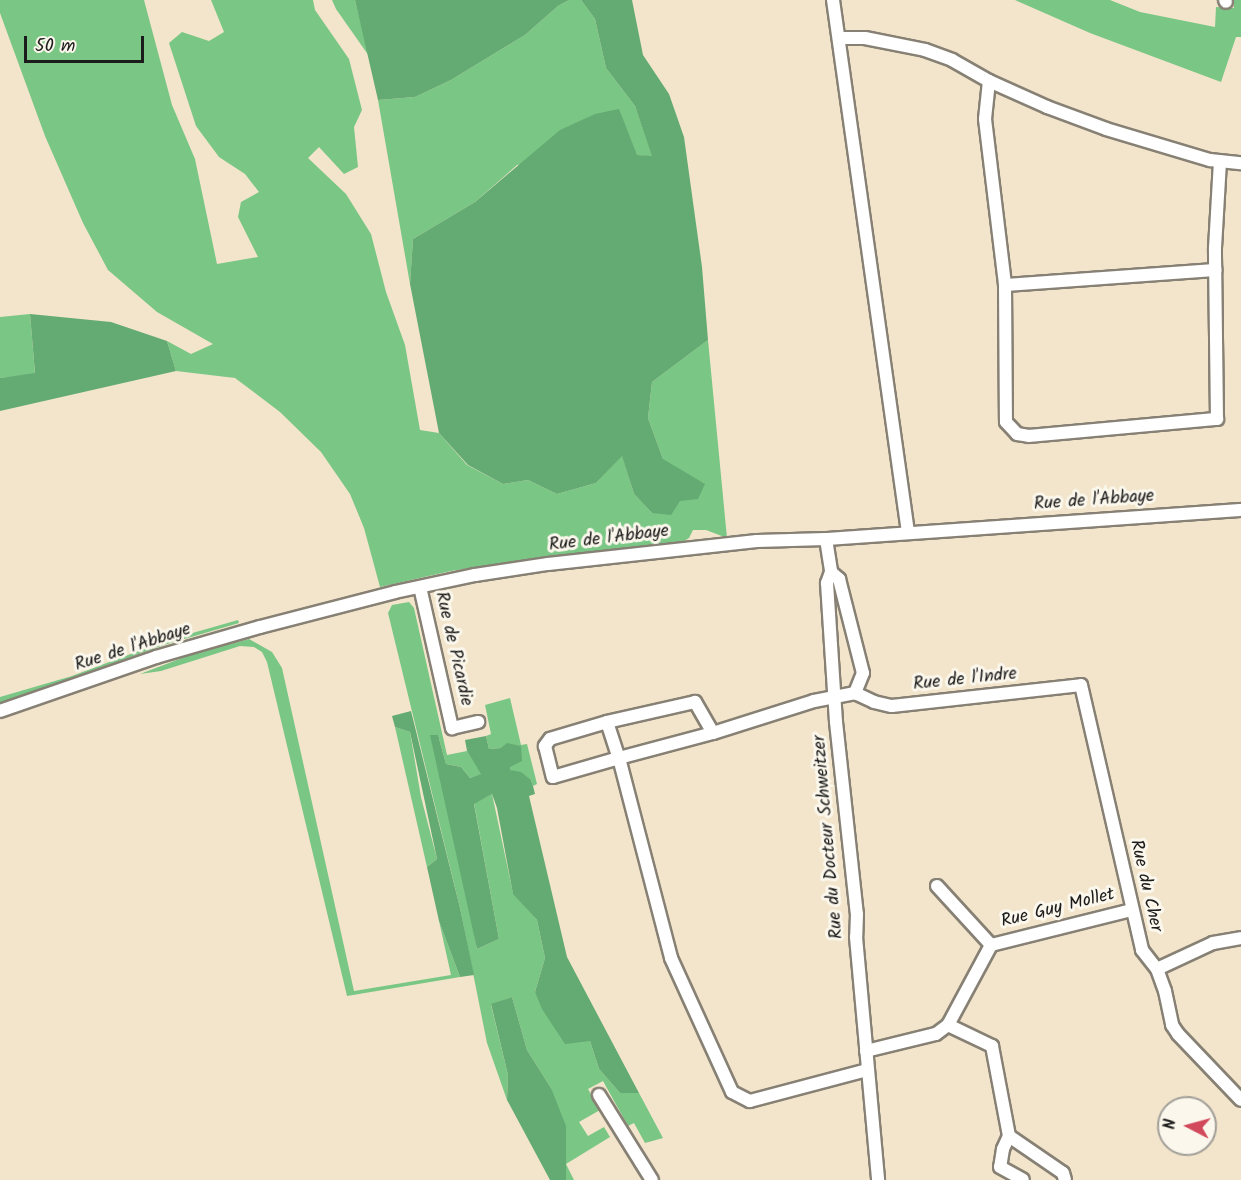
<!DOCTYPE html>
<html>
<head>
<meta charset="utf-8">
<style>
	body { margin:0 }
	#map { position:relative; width:1241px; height:1180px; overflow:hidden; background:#f2e5cb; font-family:Kalam,sans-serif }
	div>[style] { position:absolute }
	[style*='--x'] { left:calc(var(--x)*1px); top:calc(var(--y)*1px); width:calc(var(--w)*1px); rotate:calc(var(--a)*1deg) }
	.green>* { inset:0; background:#7ac685 }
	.forest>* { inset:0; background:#63ab72 }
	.roads { filter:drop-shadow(2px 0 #878074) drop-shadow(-2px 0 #878074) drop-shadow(0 2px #878074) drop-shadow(0 -2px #878074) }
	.street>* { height:12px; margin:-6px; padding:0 6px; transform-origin:6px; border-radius:6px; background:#fff }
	span { translate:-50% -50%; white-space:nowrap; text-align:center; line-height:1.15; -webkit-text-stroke:6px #fbf7ec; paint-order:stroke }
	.street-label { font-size:18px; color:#1c1c1c }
	.north { position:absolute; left:1157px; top:1096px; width:60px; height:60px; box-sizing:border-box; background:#fbf7ec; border:2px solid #a29f99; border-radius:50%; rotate:276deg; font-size:16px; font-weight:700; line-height:24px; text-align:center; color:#1c1c1c }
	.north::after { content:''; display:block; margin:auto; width:21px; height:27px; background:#d1495b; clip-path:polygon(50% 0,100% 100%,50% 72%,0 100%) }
	.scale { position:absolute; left:24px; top:36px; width:120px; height:27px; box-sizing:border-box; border:3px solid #1c1c1c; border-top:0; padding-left:8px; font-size:18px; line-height:21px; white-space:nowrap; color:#1c1c1c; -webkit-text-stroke:4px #fbf7ec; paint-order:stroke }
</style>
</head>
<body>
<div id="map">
	<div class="green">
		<div style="clip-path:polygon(0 0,144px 0,172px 105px,195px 159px,217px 264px,258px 257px,238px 217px,241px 202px,259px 192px,245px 174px,219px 157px,196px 126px,169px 43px,182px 32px,209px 41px,224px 32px,211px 0,313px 0,315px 10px,349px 59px,362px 110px,354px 127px,358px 167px,344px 174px,319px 147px,308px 158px,346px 194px,371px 234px,386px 292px,405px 345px,420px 430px,439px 433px,467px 465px,503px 484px,528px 480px,557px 494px,596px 483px,622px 455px,634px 494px,652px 513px,663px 459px,648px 418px,652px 382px,708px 340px,727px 538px,706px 530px,693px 530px,689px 538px,681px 543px,541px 557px,451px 571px,380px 587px,364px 528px,350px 494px,321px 452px,280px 412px,235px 378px,176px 371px,167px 341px,191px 354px,213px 344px,157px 312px,108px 270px,83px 223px,45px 136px,0 13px)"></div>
		<div style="clip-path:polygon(332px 0,355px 0,369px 56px,336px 9px)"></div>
		<div style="clip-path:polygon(569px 0,581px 0,595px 19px,606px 68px,635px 106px,653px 157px,637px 155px,517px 165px,475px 202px,413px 239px,410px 284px,378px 100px,415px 97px,451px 80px,525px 35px,558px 6px)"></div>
		<div style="clip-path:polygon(1015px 0,1110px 0,1140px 12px,1215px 27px,1216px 7px,1234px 8px,1234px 0,1241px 0,1241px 37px,1236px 37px,1221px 82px,1090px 33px)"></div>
		<div style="clip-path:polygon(30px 314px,35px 374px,0 378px,0 317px)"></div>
		<div style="clip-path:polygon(409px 602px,414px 608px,447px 755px,467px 751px,482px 774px,470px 778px,461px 767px,446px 764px,438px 735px,477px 949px,499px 939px,474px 803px,492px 794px,513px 893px,537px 920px,545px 958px,535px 992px,590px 1041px,599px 1069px,620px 1093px,639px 1093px,663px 1138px,645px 1143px,634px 1123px,628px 1126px,603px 1081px,588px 1089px,600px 1110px,579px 1122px,588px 1136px,604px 1127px,610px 1137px,566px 1164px,574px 1180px,566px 1180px,565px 1164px,551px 1088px,527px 1050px,512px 997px,491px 1005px,508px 1075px,507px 1100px,487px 1043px,460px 908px,388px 613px,392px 605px)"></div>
		<div style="clip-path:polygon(238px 620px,239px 623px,164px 645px,0 704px,0 697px,72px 676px,168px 640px)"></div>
		<div style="clip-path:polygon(249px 639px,272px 652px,282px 668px,354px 991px,451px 975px,439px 921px,460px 977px,347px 996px,267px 662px,262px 652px,254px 647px,240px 646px,161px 671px,140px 674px,190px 655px)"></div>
		<div style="clip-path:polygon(510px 698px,521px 745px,527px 744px,537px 784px,533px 786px,531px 780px,510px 770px,501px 748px,489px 749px,486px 736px,491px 734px,485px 705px)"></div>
		<div style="clip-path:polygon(395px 727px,410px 732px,421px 797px,437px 859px,427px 867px)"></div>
	</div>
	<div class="forest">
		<div style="clip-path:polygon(355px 0,569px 0,558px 6px,525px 35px,451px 80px,415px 97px,378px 100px)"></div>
		<div style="clip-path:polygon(581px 0,632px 0,643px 55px,669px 94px,684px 137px,702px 267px,708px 340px,652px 382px,648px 418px,663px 459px,705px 484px,698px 499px,680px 501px,671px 515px,652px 513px,634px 494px,622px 456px,596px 483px,557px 494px,528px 480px,503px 484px,468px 465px,439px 433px,410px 284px,413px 239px,475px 202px,560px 130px,595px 114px,619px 109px,637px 155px,652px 156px,635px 106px,606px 68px,595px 19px)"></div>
		<div style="clip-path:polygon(30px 314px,111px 322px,167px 341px,176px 371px,0 411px,0 378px,35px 373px)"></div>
		<div style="clip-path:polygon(411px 711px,460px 908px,474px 975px,460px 977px,439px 921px,427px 867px,437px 859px,410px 732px,395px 727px,392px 716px)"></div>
		<div style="clip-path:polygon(430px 735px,438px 735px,446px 764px,461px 767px,470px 778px,481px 774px,467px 751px,465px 740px,486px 736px,489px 749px,501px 748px,507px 743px,521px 746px,522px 761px,510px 767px,510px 770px,521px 772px,531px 780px,533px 786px,535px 794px,529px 796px,567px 957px,639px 1093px,620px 1093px,599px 1069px,590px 1041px,565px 1044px,542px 1009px,535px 992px,545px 958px,537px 920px,513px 894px,497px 808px,492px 794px,474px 804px,499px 939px,477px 949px)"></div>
		<div style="clip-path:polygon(512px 997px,527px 1050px,551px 1088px,566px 1126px,566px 1180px,550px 1180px,507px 1100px,508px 1075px,491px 1004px)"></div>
	</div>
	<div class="roads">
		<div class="street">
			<div style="--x:833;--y:0;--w:537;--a:81.98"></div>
			<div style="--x:1225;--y:0;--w:2;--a:63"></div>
			<div style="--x:839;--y:38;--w:26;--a:0"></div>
			<div style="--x:865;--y:38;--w:61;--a:11.3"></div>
			<div style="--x:925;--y:50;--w:29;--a:20"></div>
			<div style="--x:952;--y:60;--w:43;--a:29.6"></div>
			<div style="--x:989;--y:81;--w:64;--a:24.1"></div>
			<div style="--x:1047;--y:107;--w:63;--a:20.4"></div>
			<div style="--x:1106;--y:129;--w:109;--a:16.6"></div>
			<div style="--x:1210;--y:160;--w:31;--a:6"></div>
			<div style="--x:989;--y:81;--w:38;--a:96"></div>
			<div style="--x:985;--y:119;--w:167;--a:83.1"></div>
			<div style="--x:1005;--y:285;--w:137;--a:89.6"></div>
			<div style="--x:1006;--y:422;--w:16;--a:47"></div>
			<div style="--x:1017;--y:434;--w:12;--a:9"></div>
			<div style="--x:1029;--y:436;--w:189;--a:-5.2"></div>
			<div style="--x:1217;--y:419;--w:171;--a:-90.7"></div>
			<div style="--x:1215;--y:248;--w:87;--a:-86.7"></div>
			<div style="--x:1005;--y:285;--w:211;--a:-4.1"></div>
			<div style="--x:826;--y:539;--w:33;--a:81"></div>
			<div style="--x:831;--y:572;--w:12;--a:110"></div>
			<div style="--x:827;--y:583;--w:139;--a:86.3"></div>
			<div style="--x:836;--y:722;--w:193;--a:83.8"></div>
			<div style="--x:857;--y:914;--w:23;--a:92"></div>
			<div style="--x:856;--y:937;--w:244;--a:84.8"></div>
			<div style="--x:831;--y:572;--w:11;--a:41"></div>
			<div style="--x:839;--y:579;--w:97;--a:75.7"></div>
			<div style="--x:863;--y:673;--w:22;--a:112"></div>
			<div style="--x:420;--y:587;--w:145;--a:77.2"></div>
			<div style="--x:452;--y:728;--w:27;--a:-13"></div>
			<div style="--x:0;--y:711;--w:165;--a:-19.1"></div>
			<div style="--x:156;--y:657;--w:108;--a:-16.1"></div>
			<div style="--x:260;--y:627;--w:139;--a:-14.5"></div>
			<div style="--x:395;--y:592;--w:82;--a:-12"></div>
			<div style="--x:475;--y:575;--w:74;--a:-8.6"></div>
			<div style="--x:548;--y:564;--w:210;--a:-6.3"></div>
			<div style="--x:757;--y:541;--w:69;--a:-1.7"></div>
			<div style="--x:826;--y:539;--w:416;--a:-4"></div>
			<div style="--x:607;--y:722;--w:59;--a:163.4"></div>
			<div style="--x:550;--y:739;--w:9;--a:126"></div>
			<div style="--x:545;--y:746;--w:32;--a:76"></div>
			<div style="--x:553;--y:777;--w:69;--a:-16.1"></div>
			<div style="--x:619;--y:758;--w:207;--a:75.4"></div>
			<div style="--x:671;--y:958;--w:147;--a:65.5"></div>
			<div style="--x:732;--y:1092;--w:20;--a:27"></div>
			<div style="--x:750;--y:1101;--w:121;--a:-14.8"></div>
			<div style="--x:713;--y:733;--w:36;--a:-120"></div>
			<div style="--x:695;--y:702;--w:90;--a:167.2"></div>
			<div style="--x:607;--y:722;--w:38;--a:72"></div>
			<div style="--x:619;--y:758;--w:97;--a:-14.9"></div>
			<div style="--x:713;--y:733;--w:106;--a:-17.6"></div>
			<div style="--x:814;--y:701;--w:42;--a:-11"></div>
			<div style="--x:855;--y:693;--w:21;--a:25"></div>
			<div style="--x:874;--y:702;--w:18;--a:13"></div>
			<div style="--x:892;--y:706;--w:190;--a:-6.3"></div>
			<div style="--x:1081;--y:685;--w:272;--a:77"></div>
			<div style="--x:1142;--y:950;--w:24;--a:52"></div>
			<div style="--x:1157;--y:969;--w:23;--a:70"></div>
			<div style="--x:1165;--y:991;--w:35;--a:78"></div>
			<div style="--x:1172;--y:1025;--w:11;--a:56"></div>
			<div style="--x:1178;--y:1034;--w:91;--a:46.3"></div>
			<div style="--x:937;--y:886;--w:80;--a:47.5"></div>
			<div style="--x:1157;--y:969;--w:62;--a:-24.9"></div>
			<div style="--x:1213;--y:943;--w:28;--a:-10"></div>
			<div style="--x:948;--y:1025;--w:49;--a:25.5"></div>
			<div style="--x:992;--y:1046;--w:92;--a:79.3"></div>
			<div style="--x:1009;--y:1136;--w:14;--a:115"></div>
			<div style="--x:1003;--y:1149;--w:18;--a:99"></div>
			<div style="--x:1000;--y:1167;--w:26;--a:29"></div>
			<div style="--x:866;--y:1051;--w:72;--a:-13.7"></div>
			<div style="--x:936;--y:1034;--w:15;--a:-37"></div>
			<div style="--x:948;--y:1025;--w:91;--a:-61.7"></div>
			<div style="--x:991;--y:945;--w:144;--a:-14"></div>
			<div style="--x:599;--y:1095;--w:100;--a:58.1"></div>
			<div style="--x:1009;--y:1136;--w:65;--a:34.4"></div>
			<div style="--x:1063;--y:1173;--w:7;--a:74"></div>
		</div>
	</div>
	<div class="street-label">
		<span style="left:1094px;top:501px;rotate:-4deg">Rue de l'Abbaye</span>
		<span style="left:609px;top:539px;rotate:-7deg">Rue de l'Abbaye</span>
		<span style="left:133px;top:648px;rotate:-18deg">Rue de l'Abbaye</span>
		<span style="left:453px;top:649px;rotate:77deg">Rue de Picardie</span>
		<span style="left:965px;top:680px;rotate:-6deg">Rue de l'Indre</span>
		<span style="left:829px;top:837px;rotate:-95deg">Rue du Docteur Schweitzer</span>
		<span style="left:1145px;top:886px;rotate:77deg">Rue du Cher</span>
		<span style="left:1058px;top:909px;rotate:-14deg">Rue Guy Mollet</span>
	</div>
	<div class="north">N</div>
	<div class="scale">50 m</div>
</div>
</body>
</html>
